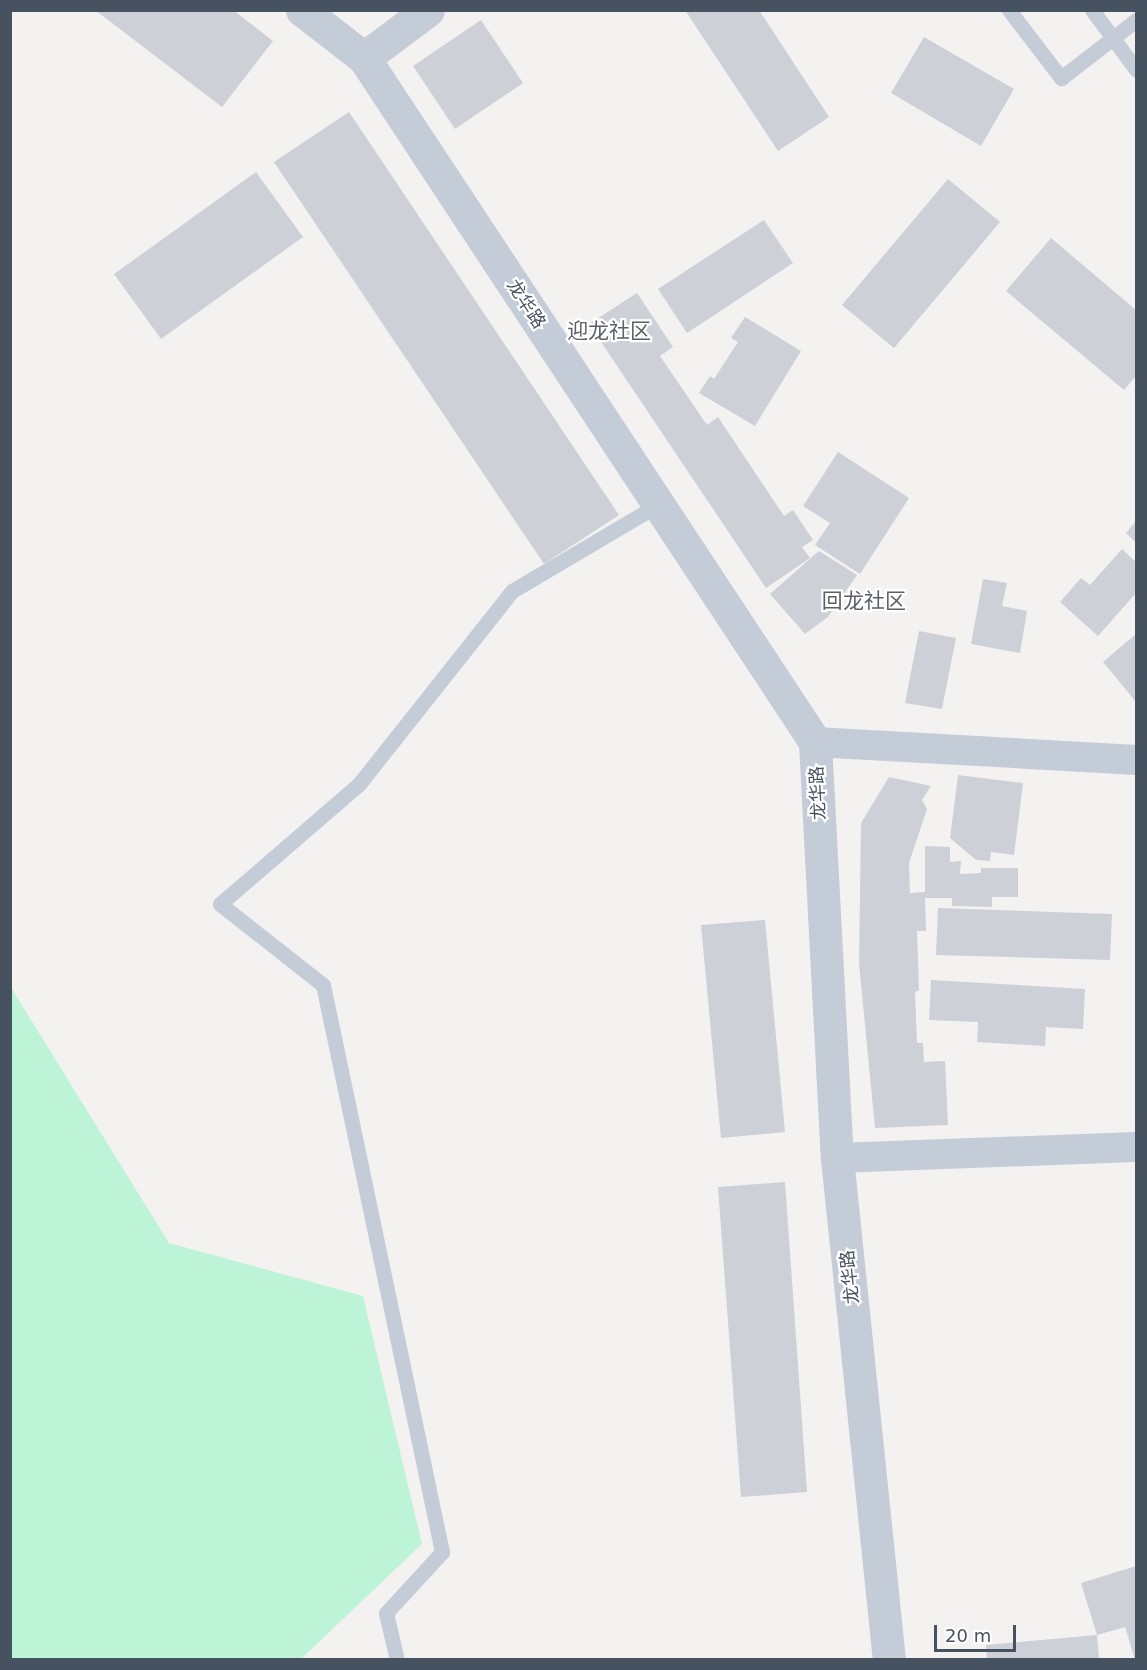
<!DOCTYPE html>
<html>
<head>
<meta charset="utf-8">
<style>
	body { margin:0 }
	#map { position:relative; width:1147px; height:1670px; overflow:hidden; background:#f4f1f1; font-family:"DejaVu Sans","Noto Sans SC",sans-serif }
	div>[style] { position:absolute }
	[style*='--x'] { left:calc(var(--x)*1px); top:calc(var(--y)*1px); width:calc(var(--w)*1px); rotate:calc(var(--a)*1deg) }
	.green>* { inset:0; background:#bdf4d8 }
	.building>* { inset:0; background:#cdd0d6 }
	.service>* { height:15px; margin:-7.5px; padding:0 7.5px; transform-origin:7.5px; border-radius:7.5px; background:#c4ccd7 }
	.minor>* { height:30px; margin:-15px; padding:0 15px; transform-origin:15px; border-radius:15px; background:#c4ccd7 }
	.tertiary>* { height:33px; margin:-16.5px; padding:0 16.5px; transform-origin:16.5px; border-radius:16.5px; background:#c4ccd7 }
	span { translate:-50% -50%; white-space:nowrap; text-align:center; line-height:1.15; -webkit-text-stroke:4.5px #fff; paint-order:stroke }
	.street-label { font-size:18px; color:#475261 }
	.quarter-label { font-size:21px; color:#5d6067 }
	.frame { position:absolute; inset:0; border:12px solid #475261; pointer-events:none }
	.scale { position:absolute; left:934px; top:1625px; width:82px; height:27px; box-sizing:border-box; border:3px solid #475261; border-top:0; padding-left:8px; font-size:18px; line-height:21px; white-space:nowrap; color:#475261; -webkit-text-stroke:4px #fff; paint-order:stroke }
</style>
</head>
<body>
<div id="map">
	<div class="green">
		<div style="clip-path:polygon(10px 986px,169px 1243px,363px 1296px,422px 1544px,301px 1659px,11px 1659px)"></div>
	</div>
	<div class="building">
		<div style="clip-path:polygon(95px 10px,233px 10px,273px 41px,222px 107px)"></div>
		<div style="clip-path:polygon(685px 10px,759px 10px,829px 117px,778px 151px)"></div>
		<div style="clip-path:polygon(481px 20px,523px 83px,455px 129px,413px 66px)"></div>
		<div style="clip-path:polygon(924px 37px,1014px 89px,981px 146px,891px 93px)"></div>
		<div style="clip-path:polygon(349px 112px,619px 515px,544px 564px,274px 162px)"></div>
		<div style="clip-path:polygon(256px 172px,303px 237px,161px 339px,114px 274px)"></div>
		<div style="clip-path:polygon(948px 179px,1000px 222px,894px 348px,842px 305px)"></div>
		<div style="clip-path:polygon(764px 220px,793px 263px,687px 333px,658px 289px)"></div>
		<div style="clip-path:polygon(1051px 238px,1136px 310px,1136px 376px,1124px 390px,1006px 291px)"></div>
		<div style="clip-path:polygon(637px 293px,673px 347px,660px 356px,707px 425px,718px 417px,784px 516px,793px 510px,813px 540px,802px 547px,810px 558px,766px 588px,589px 324px)"></div>
		<div style="clip-path:polygon(745px 317px,801px 351px,755px 426px,699px 393px,710px 376px,714px 379px,738px 342px,731px 338px)"></div>
		<div style="clip-path:polygon(838px 452px,909px 498px,860px 574px,815px 545px,830px 523px,803px 506px)"></div>
		<div style="clip-path:polygon(1136px 521px,1136px 543px,1126px 533px)"></div>
		<div style="clip-path:polygon(1122px 549px,1136px 562px,1136px 593px,1098px 636px,1060px 602px,1081px 578px,1090px 585px)"></div>
		<div style="clip-path:polygon(819px 551px,857px 575px,828px 617px,805px 634px,770px 594px)"></div>
		<div style="clip-path:polygon(983px 579px,1007px 583px,1002px 606px,1027px 611px,1020px 653px,971px 644px)"></div>
		<div style="clip-path:polygon(919px 631px,956px 638px,942px 709px,905px 703px)"></div>
		<div style="clip-path:polygon(1136px 634px,1136px 702px,1103px 662px)"></div>
		<div style="clip-path:polygon(958px 775px,1023px 783px,1014px 855px,991px 852px,990px 861px,976px 860px,950px 838px)"></div>
		<div style="clip-path:polygon(889px 777px,931px 786px,922px 800px,927px 809px,909px 863px,910px 893px,925px 892px,925px 846px,950px 847px,950px 862px,961px 861px,960px 874px,981px 873px,981px 868px,1018px 868px,1018px 897px,992px 897px,992px 907px,952px 906px,952px 898px,925px 898px,926px 931px,917px 931px,919px 990px,915px 992px,917px 1043px,923px 1043px,924px 1062px,945px 1061px,948px 1125px,875px 1128px,859px 963px,861px 823px)"></div>
		<div style="clip-path:polygon(938px 908px,1112px 914px,1110px 960px,936px 955px)"></div>
		<div style="clip-path:polygon(765px 920px,785px 1132px,721px 1138px,701px 925px)"></div>
		<div style="clip-path:polygon(931px 980px,1085px 989px,1083px 1029px,1046px 1027px,1045px 1046px,977px 1042px,978px 1022px,929px 1020px)"></div>
		<div style="clip-path:polygon(785px 1182px,807px 1492px,741px 1497px,718px 1187px)"></div>
		<div style="clip-path:polygon(1136px 1566px,1136px 1660px,1135px 1660px,1125px 1627px,1097px 1635px,1081px 1583px)"></div>
		<div style="clip-path:polygon(1097px 1635px,1099px 1660px,987px 1660px,986px 1645px)"></div>
	</div>
	<div class="service">
		<div style="--x:1009;--y:10;--w:86;--a:52.6"></div>
		<div style="--x:1061;--y:78;--w:66;--a:-37.6"></div>
		<div style="--x:1113;--y:38;--w:35;--a:-127"></div>
		<div style="--x:1136;--y:20;--w:29;--a:142"></div>
		<div style="--x:1113;--y:38;--w:39;--a:54"></div>
		<div style="--x:397;--y:1660;--w:48;--a:-103.2"></div>
		<div style="--x:386;--y:1613;--w:83;--a:-47.4"></div>
		<div style="--x:442;--y:1552;--w:579;--a:-101.85"></div>
		<div style="--x:323;--y:985;--w:131;--a:-141.8"></div>
		<div style="--x:220;--y:904;--w:184;--a:-40.8"></div>
		<div style="--x:359;--y:784;--w:246;--a:-51.6"></div>
		<div style="--x:512;--y:591;--w:171;--a:-30.6"></div>
	</div>
	<div class="minor">
		<div style="--x:815;--y:742;--w:322;--a:3.2"></div>
		<div style="--x:837;--y:1158;--w:299;--a:-2.1"></div>
	</div>
	<div class="tertiary">
		<div style="--x:302;--y:10;--w:78;--a:37.7"></div>
		<div style="--x:364;--y:58;--w:819;--a:56.6"></div>
		<div style="--x:815;--y:742;--w:417;--a:87"></div>
		<div style="--x:837;--y:1158;--w:505;--a:84.09"></div>
		<div style="--x:364;--y:58;--w:80;--a:-36.9"></div>
	</div>
	<div class="street-label">
		<span style="left:526px;top:304px;rotate:57deg">龙华路</span>
		<span style="left:818px;top:793px;rotate:-93deg">龙华路</span>
		<span style="left:850px;top:1277px;rotate:-96deg">龙华路</span>
	</div>
	<div class="quarter-label">
		<span style="left:609px;top:331px">迎龙社区</span>
		<span style="left:864px;top:601px">回龙社区</span>
	</div>
	<div class="frame"></div>
	<div class="scale">20 m</div>
</div>
</body>
</html>
